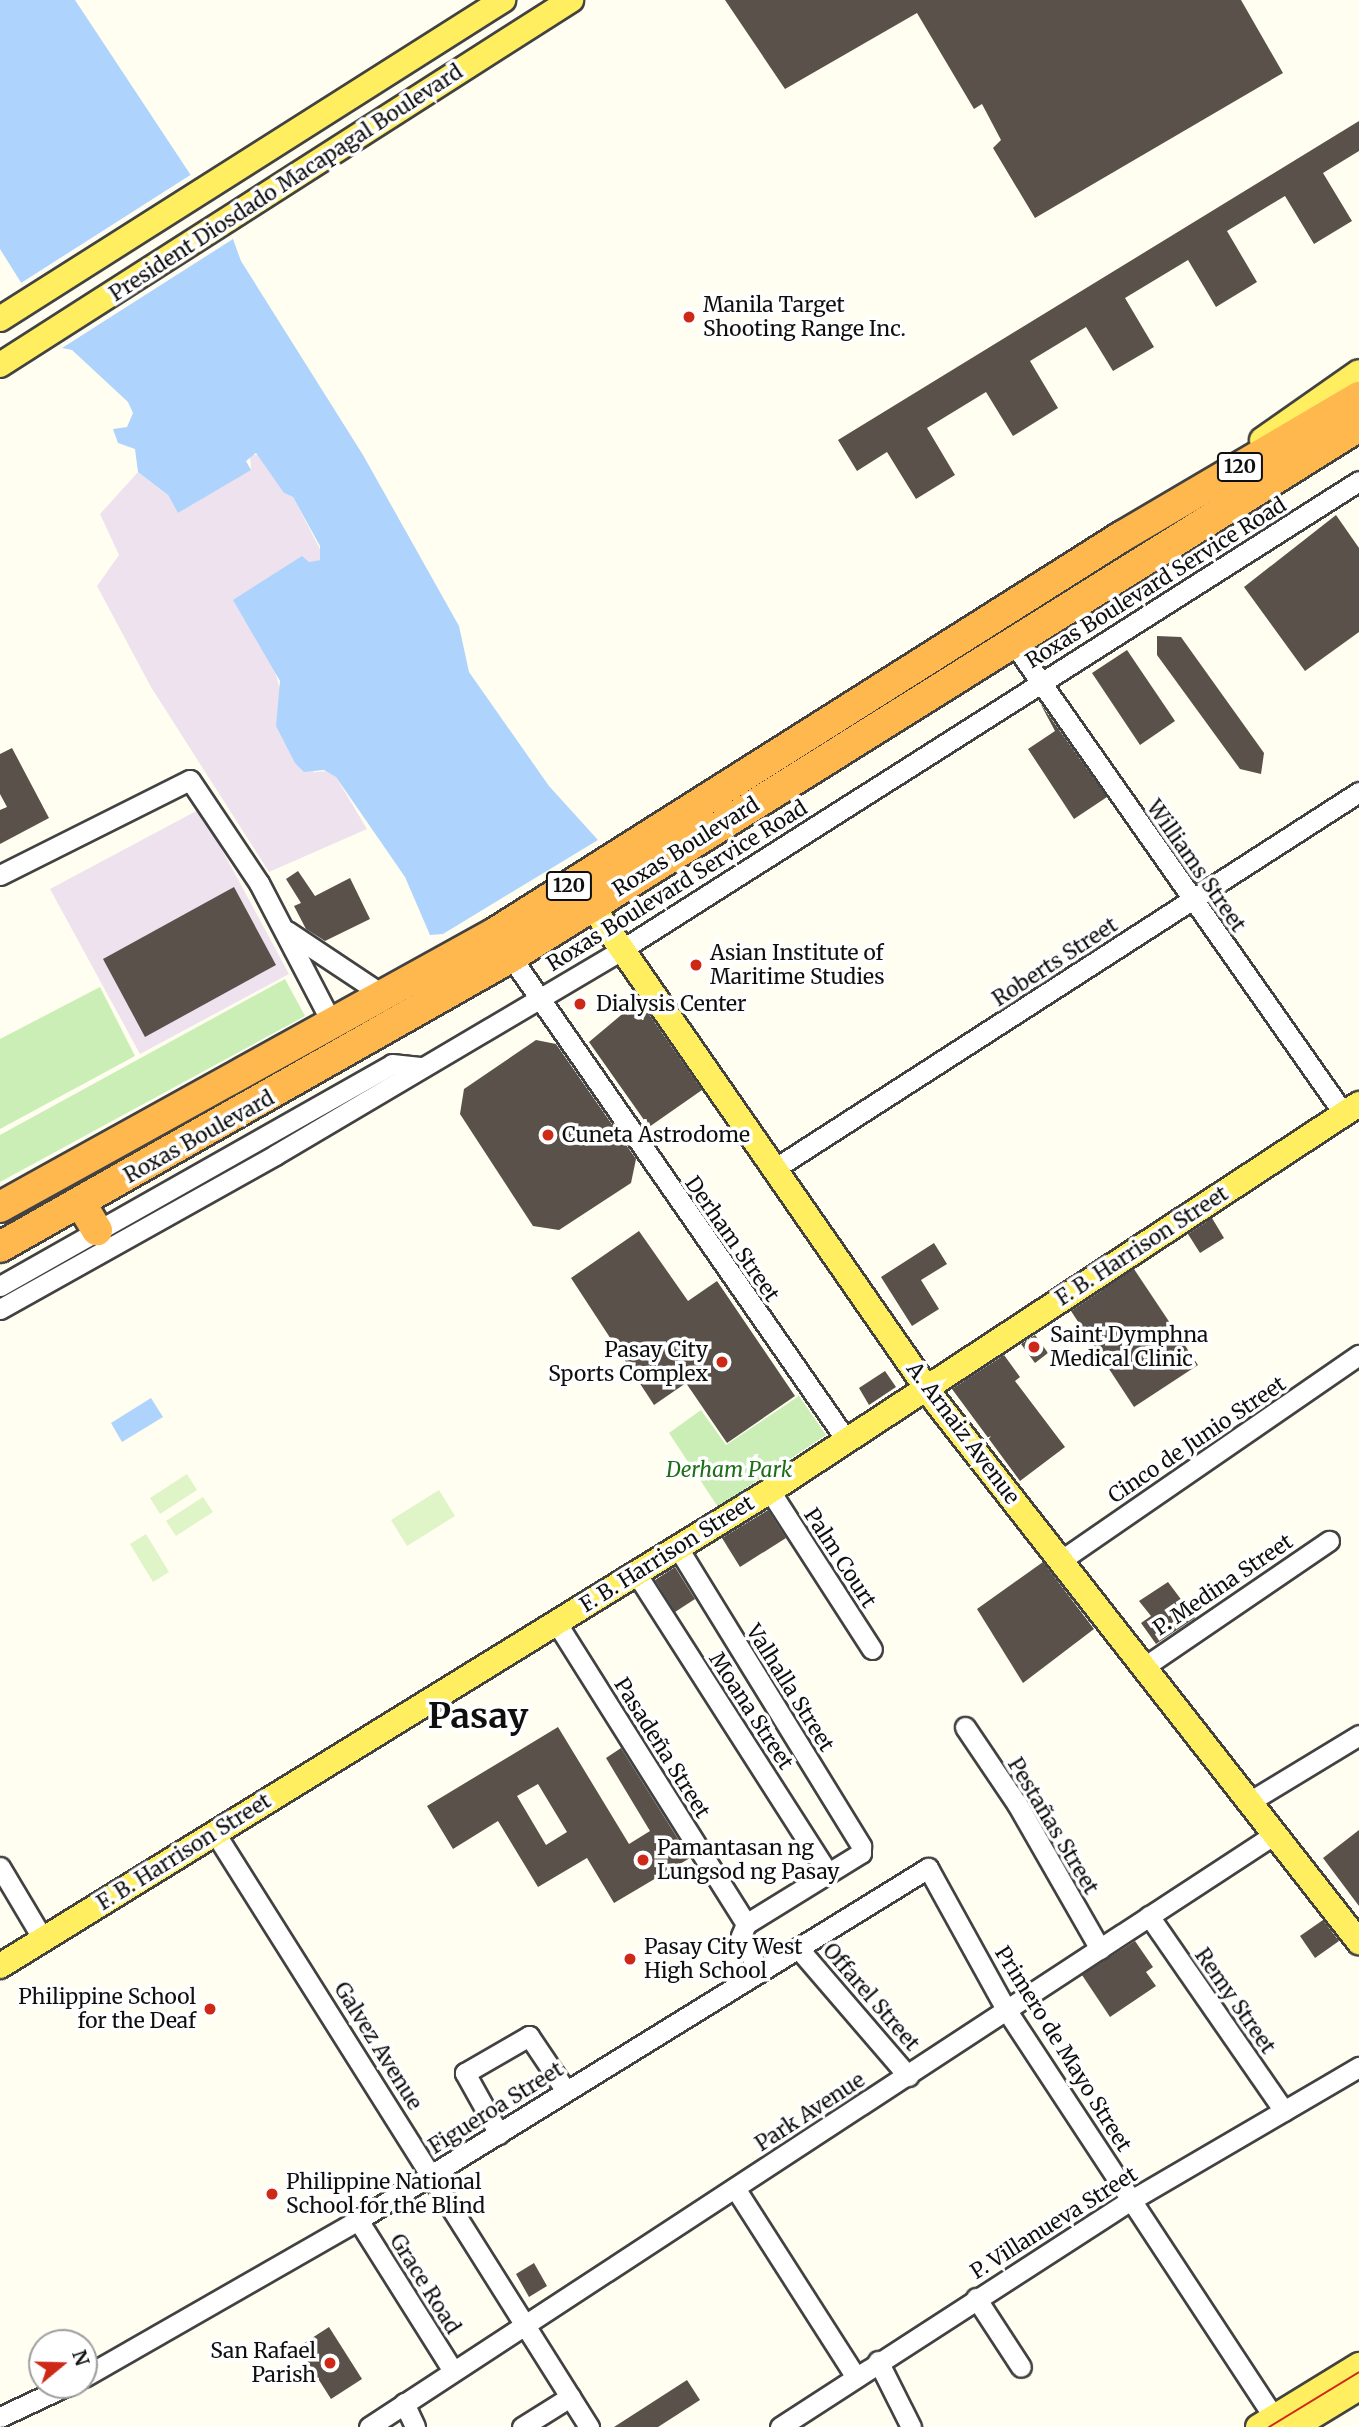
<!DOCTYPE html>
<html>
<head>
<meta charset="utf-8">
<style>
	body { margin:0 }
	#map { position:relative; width:1359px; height:2427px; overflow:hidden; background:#fffef0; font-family:Merriweather,serif }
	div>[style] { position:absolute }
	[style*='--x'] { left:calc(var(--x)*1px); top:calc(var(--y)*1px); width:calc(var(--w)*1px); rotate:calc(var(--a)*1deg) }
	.industrial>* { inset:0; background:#eee2ee }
	.green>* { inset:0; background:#caeeb5 }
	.pitch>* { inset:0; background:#dff5c8 }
	.water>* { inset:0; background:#aed4fd }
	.pier>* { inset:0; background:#fffef0 }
	.building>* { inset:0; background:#59514a }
	.roads { filter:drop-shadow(2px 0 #424242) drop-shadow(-2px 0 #424242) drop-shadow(0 2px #424242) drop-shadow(0 -2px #424242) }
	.minor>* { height:19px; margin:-9.5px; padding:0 9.5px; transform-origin:9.5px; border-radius:9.5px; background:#fff }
	.major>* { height:24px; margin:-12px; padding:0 12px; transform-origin:12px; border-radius:12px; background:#ffef60 }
	.highway>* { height:30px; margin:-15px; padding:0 15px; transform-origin:15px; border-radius:15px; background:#ffb84e }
	.tram>* { height:2px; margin:-1px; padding:0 1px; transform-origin:1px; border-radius:1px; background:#ce2817 }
	.dots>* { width:19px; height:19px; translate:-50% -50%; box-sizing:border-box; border:4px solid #fff; border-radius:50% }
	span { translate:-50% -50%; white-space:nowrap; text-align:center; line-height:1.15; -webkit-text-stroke:7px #fff; paint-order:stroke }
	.shield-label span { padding:2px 5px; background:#fff; border:2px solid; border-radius:5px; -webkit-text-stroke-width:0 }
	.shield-label { font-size:19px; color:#0f0f0f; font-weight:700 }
	.street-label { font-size:21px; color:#0f0f0f }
	.poi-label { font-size:21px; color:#0f0f0f }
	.left { translate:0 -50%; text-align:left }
	.right { translate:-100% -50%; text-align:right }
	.park-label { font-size:21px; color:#1d6e17; font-style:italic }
	.town-label { font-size:35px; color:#0f0f0f; font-weight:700 }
	.north { position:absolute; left:28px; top:2329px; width:70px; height:70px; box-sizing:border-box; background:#fff; border:2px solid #9f9f9f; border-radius:50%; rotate:71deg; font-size:19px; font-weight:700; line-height:28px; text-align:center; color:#0f0f0f }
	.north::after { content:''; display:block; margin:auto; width:24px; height:32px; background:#ce2817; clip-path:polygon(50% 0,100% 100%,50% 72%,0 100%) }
</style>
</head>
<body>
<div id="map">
	<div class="industrial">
		<div style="clip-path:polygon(250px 455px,262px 455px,284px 493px,293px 497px,322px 553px,320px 560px,309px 562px,273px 664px,283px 700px,276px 726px,314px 772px,331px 771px,336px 777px,367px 829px,269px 872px,151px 687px,97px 586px,119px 555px,100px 514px,138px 472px,168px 495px,178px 513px,251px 469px)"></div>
		<div style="clip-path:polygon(200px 809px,289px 974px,140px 1054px,50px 889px)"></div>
	</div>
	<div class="green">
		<div style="clip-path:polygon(285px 979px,305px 1016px,0 1182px,0 1135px)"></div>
		<div style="clip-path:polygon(100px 987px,135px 1056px,0 1129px,0 1039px)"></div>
		<div style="clip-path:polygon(799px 1396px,826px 1435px,718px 1507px,669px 1433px,701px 1410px,726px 1445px)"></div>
	</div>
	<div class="pitch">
		<div style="clip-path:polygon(187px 1474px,197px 1490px,160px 1514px,150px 1498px)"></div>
		<div style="clip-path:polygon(439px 1490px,455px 1516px,407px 1546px,391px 1520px)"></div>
		<div style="clip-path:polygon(203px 1497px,213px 1512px,176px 1536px,166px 1521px)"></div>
		<div style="clip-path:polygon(146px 1534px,169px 1572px,153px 1582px,130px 1544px)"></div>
	</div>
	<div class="water">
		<div style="clip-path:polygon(0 0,75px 0,233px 239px,241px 261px,363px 455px,459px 626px,469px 672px,549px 786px,598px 840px,443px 934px,430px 935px,405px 877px,336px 777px,324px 770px,304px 772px,295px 763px,276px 726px,280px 681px,233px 600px,302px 556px,309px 562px,320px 560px,320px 546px,293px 497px,284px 493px,256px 453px,246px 461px,251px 470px,178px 513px,168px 495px,138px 472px,135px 449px,118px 443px,113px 429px,127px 427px,133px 413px,128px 402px,72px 350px,62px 348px,0 249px)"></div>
		<div style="clip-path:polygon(151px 1398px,163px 1417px,122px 1442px,111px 1423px)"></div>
	</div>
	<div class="pier">
		<div style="clip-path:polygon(192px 174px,233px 239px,62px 348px,21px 283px)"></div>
	</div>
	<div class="building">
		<div style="clip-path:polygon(725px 0,1241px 0,1283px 73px,1035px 218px,993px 148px,1001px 140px,982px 104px,974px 109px,917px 13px,785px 89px)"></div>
		<div style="clip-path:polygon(1359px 121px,1359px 151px,1323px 173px,1352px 221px,1314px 244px,1285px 196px,1227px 231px,1257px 282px,1216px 307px,1188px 260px,1125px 298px,1154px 347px,1113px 371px,1086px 327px,1030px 361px,1058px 408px,1013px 436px,986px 392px,927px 428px,955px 475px,916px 499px,887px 452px,857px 471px,838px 440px)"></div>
		<div style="clip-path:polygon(1336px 515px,1359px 548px,1359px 632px,1305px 671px,1244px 587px)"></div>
		<div style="clip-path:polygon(1157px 636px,1181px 637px,1264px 753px,1261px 774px,1240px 769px,1157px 655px)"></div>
		<div style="clip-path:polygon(1127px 650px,1175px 721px,1140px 745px,1092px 673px)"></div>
		<div style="clip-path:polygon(1040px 703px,1107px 797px,1074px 819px,1028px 749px,1055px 731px)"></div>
		<div style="clip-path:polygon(12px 748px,49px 818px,0 844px,0 810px,7px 807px,0 794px,0 754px)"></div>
		<div style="clip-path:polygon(298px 871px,315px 896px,350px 878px,370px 919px,325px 941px,306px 929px,294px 906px,301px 903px,286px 879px)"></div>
		<div style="clip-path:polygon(234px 887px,276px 965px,145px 1037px,103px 959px)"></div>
		<div style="clip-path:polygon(639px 1000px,702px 1090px,649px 1127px,589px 1042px)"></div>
		<div style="clip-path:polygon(536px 1040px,556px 1044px,636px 1159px,631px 1183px,559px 1230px,533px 1226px,460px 1114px,464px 1089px)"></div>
		<div style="clip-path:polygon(1212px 1218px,1224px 1238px,1200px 1253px,1188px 1234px)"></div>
		<div style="clip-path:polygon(639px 1231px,688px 1301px,717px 1281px,795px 1396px,727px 1443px,686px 1383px,654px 1405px,571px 1278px)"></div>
		<div style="clip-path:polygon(934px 1243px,947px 1264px,921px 1280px,939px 1309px,912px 1326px,881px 1277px)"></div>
		<div style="clip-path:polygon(1134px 1269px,1198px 1365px,1134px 1407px,1071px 1311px)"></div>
		<div style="clip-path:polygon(1035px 1335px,1048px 1353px,1035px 1363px,1021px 1344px)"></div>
		<div style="clip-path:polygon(1004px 1355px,1020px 1377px,1015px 1381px,1065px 1447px,1020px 1481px,952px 1389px)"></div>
		<div style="clip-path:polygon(885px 1371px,896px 1387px,869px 1405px,859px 1388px)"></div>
		<div style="clip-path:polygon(768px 1510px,786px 1538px,740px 1567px,722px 1538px)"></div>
		<div style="clip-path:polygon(1043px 1562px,1094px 1629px,1023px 1683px,977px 1609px)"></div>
		<div style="clip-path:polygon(675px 1567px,695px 1599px,675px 1612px,655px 1580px)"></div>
		<div style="clip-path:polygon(1168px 1582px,1195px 1618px,1156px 1644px,1141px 1623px,1151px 1616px,1139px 1601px)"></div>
		<div style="clip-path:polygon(evenodd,558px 1727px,629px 1844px,650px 1831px,606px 1758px,621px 1748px,690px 1858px,614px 1903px,587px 1858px,538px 1887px,498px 1821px,453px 1849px,427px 1806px,558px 1727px,538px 1784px,567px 1832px,546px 1845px,517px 1796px,538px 1784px)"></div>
		<div style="clip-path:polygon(1359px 1830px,1359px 1906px,1323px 1858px)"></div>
		<div style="clip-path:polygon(1323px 1920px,1339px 1941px,1315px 1958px,1300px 1936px)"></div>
		<div style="clip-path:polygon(1135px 1941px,1153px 1967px,1146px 1972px,1156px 1986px,1110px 2017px,1082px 1975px)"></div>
		<div style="clip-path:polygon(534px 2263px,547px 2286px,529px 2297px,516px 2274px)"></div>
		<div style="clip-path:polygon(329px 2327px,362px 2379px,331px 2399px,298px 2347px)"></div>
		<div style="clip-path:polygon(687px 2380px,700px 2400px,658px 2427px,614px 2427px)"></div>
	</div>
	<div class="roads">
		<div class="minor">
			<div style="--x:1014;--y:644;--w:574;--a:54.93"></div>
			<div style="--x:0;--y:875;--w:212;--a:-26.6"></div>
			<div style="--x:190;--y:780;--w:124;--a:56.2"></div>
			<div style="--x:259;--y:883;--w:160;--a:62.5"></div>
			<div style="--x:287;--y:931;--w:118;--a:33.6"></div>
			<div style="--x:511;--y:957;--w:589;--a:55.23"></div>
			<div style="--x:774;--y:1169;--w:696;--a:-32.8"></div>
			<div style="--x:0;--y:1286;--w:450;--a:-29.5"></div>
			<div style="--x:392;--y:1064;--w:28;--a:6"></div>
			<div style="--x:0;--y:1309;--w:315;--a:-29.2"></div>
			<div style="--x:275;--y:1155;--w:402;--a:-30.6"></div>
			<div style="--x:621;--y:950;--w:874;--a:-32.44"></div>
			<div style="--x:770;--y:1491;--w:188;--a:57.2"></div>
			<div style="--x:678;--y:1548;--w:350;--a:58.4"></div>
			<div style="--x:861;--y:1846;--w:7;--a:90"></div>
			<div style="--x:861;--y:1853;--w:135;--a:148.3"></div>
			<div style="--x:1060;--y:1561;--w:363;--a:-34.6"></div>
			<div style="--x:636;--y:1573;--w:356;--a:57.4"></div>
			<div style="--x:556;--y:1622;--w:357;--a:57.8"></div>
			<div style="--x:1144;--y:1667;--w:224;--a:-34.3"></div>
			<div style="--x:965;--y:1727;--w:93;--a:56"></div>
			<div style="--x:1017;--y:1804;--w:167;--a:60.2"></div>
			<div style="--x:1249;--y:1802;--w:129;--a:-31.3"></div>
			<div style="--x:215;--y:1833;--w:702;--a:57.8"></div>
			<div style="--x:0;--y:1867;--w:84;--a:59.2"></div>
			<div style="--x:1149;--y:1916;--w:237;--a:55.3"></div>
			<div style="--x:746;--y:1924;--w:13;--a:113"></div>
			<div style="--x:741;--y:1936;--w:40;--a:63.4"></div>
			<div style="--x:798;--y:1948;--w:169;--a:49.3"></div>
			<div style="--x:499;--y:2134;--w:70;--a:-119.1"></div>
			<div style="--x:465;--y:2073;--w:74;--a:-30"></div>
			<div style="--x:529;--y:2036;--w:66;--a:56.1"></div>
			<div style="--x:735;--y:2188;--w:223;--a:57.4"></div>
			<div style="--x:358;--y:2220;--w:178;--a:57.8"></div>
			<div style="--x:976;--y:2298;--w:82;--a:56.9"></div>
			<div style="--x:878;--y:2361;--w:74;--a:63.4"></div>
			<div style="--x:84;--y:2377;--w:316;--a:-29.8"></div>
			<div style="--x:358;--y:2220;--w:670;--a:-31.7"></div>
			<div style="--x:928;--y:1868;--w:163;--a:61.1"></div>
			<div style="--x:1007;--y:2011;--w:498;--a:56.7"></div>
			<div style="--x:404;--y:2403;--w:26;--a:65"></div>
			<div style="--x:0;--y:2417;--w:75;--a:-25.2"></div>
			<div style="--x:369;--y:2427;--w:1083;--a:-33.21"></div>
			<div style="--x:522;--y:2427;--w:57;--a:-32"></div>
			<div style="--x:780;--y:2427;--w:420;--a:-32.9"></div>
			<div style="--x:1133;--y:2199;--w:262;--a:-30.3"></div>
		</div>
		<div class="major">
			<div style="--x:0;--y:319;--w:596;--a:-32.38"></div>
			<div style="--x:0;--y:365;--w:678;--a:-32.59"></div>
			<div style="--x:1262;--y:440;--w:118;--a:-35"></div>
			<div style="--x:592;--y:906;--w:605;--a:55.23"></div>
			<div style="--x:937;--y:1403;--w:685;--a:51.94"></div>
			<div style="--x:0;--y:1966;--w:905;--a:-31.67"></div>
			<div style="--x:770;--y:1491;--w:705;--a:-33.31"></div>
			<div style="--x:1258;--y:2427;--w:119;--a:-31.5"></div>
			<div style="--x:1295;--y:2427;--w:75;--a:-31.4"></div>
		</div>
		<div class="highway">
			<div style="--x:80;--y:1202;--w:33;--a:59"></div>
			<div style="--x:0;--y:1207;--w:566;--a:-28.97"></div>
			<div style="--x:495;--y:933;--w:741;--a:-32.32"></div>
			<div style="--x:1121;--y:537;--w:276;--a:-30.5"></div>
			<div style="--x:0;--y:1247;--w:588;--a:-29.58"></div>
			<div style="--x:511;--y:957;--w:1001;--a:-32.05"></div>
		</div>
	</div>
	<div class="tram">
		<div style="--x:1269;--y:2427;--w:105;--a:-31.4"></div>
	</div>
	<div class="dots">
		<div style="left:689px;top:317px;background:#ce2817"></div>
		<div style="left:696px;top:965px;background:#ce2817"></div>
		<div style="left:580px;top:1004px;background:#ce2817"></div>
		<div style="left:548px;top:1135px;background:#ce2817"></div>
		<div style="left:1034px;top:1347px;background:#ce2817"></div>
		<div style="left:722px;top:1362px;background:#ce2817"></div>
		<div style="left:643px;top:1860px;background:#ce2817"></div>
		<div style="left:630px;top:1959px;background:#ce2817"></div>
		<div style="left:210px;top:2009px;background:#ce2817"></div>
		<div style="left:272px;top:2194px;background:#ce2817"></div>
		<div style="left:330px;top:2363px;background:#ce2817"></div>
	</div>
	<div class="shield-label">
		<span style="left:1240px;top:467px">120</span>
		<span style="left:569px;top:886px">120</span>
	</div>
	<div class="street-label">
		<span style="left:286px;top:183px;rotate:-33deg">President Diosdado Macapagal Boulevard</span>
		<span style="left:1156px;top:583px;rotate:-32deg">Roxas Boulevard Service Road</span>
		<span style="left:686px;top:847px;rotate:-32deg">Roxas Boulevard</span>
		<span style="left:1196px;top:866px;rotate:55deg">Williams Street</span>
		<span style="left:677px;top:886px;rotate:-32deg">Roxas Boulevard Service Road</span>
		<span style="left:1055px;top:962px;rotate:-33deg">Roberts Street</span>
		<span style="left:199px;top:1137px;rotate:-29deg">Roxas Boulevard</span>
		<span style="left:732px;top:1239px;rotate:55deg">Derham Street</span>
		<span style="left:1142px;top:1246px;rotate:-33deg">F. B. Harrison Street</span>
		<span style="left:963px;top:1433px;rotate:53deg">A. Arnaiz Avenue</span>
		<span style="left:1197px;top:1440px;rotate:-34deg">Cinco de Junio Street</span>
		<span style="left:667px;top:1554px;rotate:-32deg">F. B. Harrison Street</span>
		<span style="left:840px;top:1558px;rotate:57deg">Palm Court</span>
		<span style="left:1223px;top:1585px;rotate:-34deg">P. Medina Street</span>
		<span style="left:790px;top:1688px;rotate:58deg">Valhalla Street</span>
		<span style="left:751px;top:1711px;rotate:57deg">Moana Street</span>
		<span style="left:662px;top:1748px;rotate:58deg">Pasadeña Street</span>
		<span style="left:1053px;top:1826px;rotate:59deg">Pestañas Street</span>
		<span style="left:184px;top:1852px;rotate:-32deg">F. B. Harrison Street</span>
		<span style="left:871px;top:1997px;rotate:49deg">Offarel Street</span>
		<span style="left:1235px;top:2001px;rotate:55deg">Remy Street</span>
		<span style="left:378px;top:2046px;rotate:58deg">Galvez Avenue</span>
		<span style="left:1063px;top:2049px;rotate:58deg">Primero de Mayo Street</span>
		<span style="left:496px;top:2108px;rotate:-32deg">Figueroa Street</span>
		<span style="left:810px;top:2112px;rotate:-33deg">Park Avenue</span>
		<span style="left:1054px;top:2223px;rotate:-32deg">P. Villanueva Street</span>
		<span style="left:425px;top:2284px;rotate:58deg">Grace Road</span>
	</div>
	<div class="poi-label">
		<span class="left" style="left:703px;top:317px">Manila Target<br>Shooting Range Inc.</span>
		<span class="left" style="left:710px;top:965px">Asian Institute of<br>Maritime Studies</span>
		<span class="left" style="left:596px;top:1004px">Dialysis Center</span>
		<span class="left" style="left:562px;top:1135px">Cuneta Astrodome</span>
		<span class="left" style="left:1050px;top:1347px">Saint Dymphna<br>Medical Clinic</span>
		<span class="right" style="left:708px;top:1362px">Pasay City<br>Sports Complex</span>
		<span class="left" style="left:657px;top:1860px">Pamantasan ng<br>Lungsod ng Pasay</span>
		<span class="left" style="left:644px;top:1959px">Pasay City West<br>High School</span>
		<span class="right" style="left:196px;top:2009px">Philippine School<br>for the Deaf</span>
		<span class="left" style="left:286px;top:2194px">Philippine National<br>School for the Blind</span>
		<span class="right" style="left:316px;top:2363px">San Rafael<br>Parish</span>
	</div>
	<div class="park-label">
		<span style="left:729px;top:1470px">Derham Park</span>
	</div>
	<div class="town-label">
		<span style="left:478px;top:1716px">Pasay</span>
	</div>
	<div class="north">N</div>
</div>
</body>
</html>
